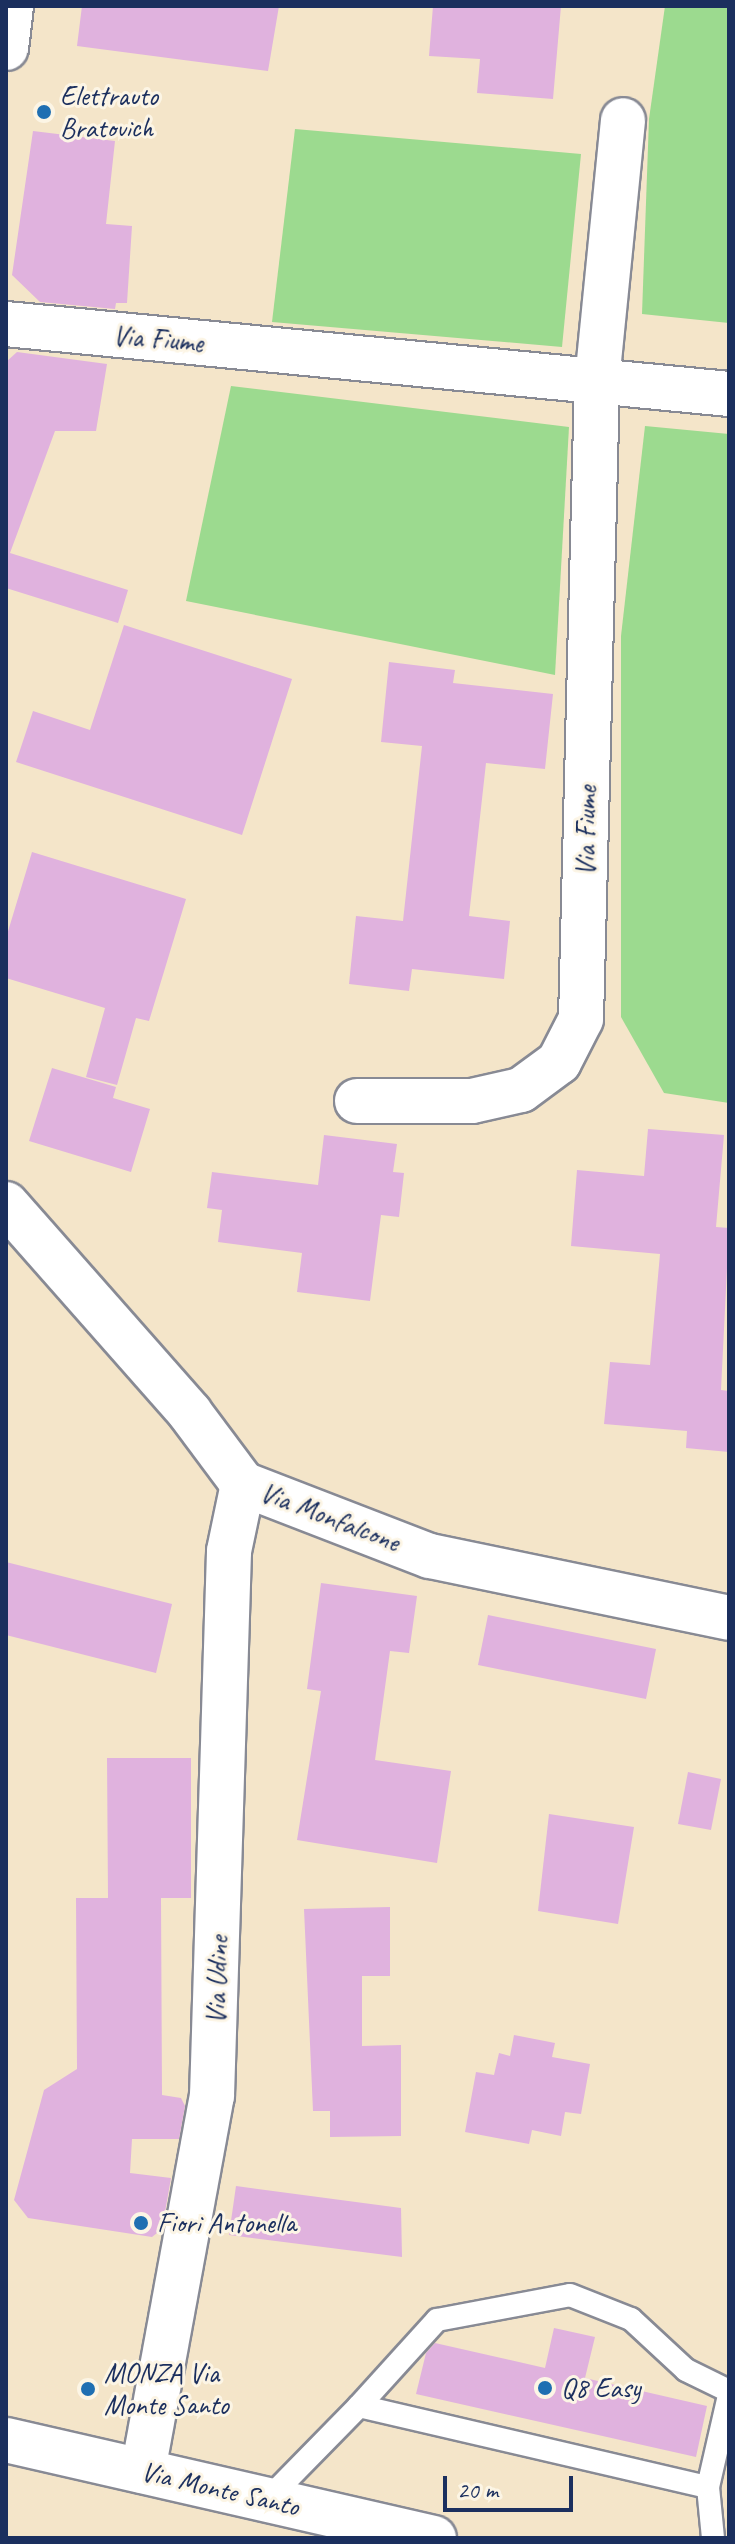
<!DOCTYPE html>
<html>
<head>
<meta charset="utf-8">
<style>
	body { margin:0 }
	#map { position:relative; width:735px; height:2544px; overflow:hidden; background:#f4e5c9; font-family:Caveat,sans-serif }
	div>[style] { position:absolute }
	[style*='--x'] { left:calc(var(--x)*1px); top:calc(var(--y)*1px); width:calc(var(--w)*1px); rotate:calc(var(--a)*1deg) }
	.green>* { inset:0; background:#9cda8f }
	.building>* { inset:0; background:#e0b2de }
	.roads { filter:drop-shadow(2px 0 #888a94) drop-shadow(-2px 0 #888a94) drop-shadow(0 2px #888a94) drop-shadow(0 -2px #888a94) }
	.service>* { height:22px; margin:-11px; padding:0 11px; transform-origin:11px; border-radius:11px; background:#fff }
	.minor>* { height:44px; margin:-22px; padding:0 22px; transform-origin:22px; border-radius:22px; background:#fff }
	.tertiary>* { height:44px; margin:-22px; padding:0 22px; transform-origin:22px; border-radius:22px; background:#fff }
	.dots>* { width:22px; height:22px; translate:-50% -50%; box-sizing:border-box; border:4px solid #fcf5e5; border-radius:50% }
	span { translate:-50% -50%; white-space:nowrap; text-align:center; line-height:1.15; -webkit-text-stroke:6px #fcf5e5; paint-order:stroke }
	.poi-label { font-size:28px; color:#1b2f5e }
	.left { translate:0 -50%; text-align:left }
	.street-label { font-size:28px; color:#1b2f5e }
	.frame { position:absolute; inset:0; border:8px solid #1b2f5e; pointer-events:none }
	.scale { position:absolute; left:443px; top:2476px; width:130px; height:36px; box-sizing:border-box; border:4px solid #1b2f5e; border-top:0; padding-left:10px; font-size:24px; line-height:28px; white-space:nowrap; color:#1b2f5e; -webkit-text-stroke:6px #fcf5e5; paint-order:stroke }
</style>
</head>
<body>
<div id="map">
	<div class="green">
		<div style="clip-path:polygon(665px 6px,729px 6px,729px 323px,642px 314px,649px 119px)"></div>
		<div style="clip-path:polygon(295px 129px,581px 154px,562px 347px,272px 322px)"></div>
		<div style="clip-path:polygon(231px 386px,569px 427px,555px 675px,186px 601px)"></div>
		<div style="clip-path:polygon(645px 426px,729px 434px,729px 1103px,664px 1093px,621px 1017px,621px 636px)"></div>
	</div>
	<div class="building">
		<div style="clip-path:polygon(82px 6px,279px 6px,268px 71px,77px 46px)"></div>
		<div style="clip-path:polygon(433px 6px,561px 6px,553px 99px,477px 93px,480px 59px,429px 56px)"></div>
		<div style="clip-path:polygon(33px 131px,115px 141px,106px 224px,132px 226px,127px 303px,116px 303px,115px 309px,40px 302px,12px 275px)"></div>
		<div style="clip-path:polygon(17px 352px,107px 364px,96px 431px,55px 431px,10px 553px,128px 590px,118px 623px,6px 588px,6px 362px)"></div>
		<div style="clip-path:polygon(124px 625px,292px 679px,242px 835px,16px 762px,33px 711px,90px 730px)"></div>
		<div style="clip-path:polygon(389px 662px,455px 670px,453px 683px,553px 694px,545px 769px,486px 763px,469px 916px,510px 921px,504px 979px,412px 969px,409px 991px,349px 984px,356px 916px,403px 921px,422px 746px,381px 742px)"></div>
		<div style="clip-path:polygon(32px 852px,186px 899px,149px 1021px,136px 1018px,117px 1085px,86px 1077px,105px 1008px,6px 978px,6px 938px)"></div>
		<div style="clip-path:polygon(52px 1068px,116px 1087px,113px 1098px,150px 1109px,131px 1172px,29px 1141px)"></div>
		<div style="clip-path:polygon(648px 1129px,724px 1135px,716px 1227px,729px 1228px,721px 1390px,729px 1391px,729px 1452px,686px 1448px,687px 1431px,604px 1424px,610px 1362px,650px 1365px,660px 1254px,571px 1246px,577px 1170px,644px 1176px)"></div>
		<div style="clip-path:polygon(324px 1135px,397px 1144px,393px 1172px,404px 1173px,399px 1217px,381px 1215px,370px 1301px,297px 1292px,302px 1253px,218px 1242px,222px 1210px,207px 1208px,212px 1172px,318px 1185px)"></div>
		<div style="clip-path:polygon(6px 1562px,172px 1604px,156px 1673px,6px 1635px)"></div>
		<div style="clip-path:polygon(321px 1583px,417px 1596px,409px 1653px,390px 1651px,375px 1760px,451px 1771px,437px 1863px,297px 1840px,321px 1691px,307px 1689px)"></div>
		<div style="clip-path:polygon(488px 1615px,656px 1649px,646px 1699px,478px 1665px)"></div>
		<div style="clip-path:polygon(107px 1758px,191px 1758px,191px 1898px,161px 1898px,162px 2095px,181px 2098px,185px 2106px,179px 2139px,132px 2139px,130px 2173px,171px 2178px,162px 2229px,152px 2237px,28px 2218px,14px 2200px,44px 2090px,77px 2069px,76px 1898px,108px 1898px)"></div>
		<div style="clip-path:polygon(688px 1772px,721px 1779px,711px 1830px,678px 1824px)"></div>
		<div style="clip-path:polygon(549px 1814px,634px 1827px,618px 1924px,538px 1911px)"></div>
		<div style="clip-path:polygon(390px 1907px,390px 1976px,362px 1976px,362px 2046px,401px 2045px,401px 2136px,330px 2137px,330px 2111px,313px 2111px,304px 1909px)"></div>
		<div style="clip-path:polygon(514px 2035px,555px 2043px,552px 2057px,590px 2064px,581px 2114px,565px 2112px,561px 2136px,532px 2130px,529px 2144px,465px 2132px,476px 2072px,494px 2075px,499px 2053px,510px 2056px)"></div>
		<div style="clip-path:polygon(236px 2186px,401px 2208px,402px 2257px,229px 2235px)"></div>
		<div style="clip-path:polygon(554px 2328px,595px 2337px,585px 2378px,707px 2406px,696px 2457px,416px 2394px,426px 2353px,435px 2343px,545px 2368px)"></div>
	</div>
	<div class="roads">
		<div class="service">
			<div style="--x:359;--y:2406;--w:116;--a:-47.8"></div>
			<div style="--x:437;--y:2320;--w:135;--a:-10.6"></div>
			<div style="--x:570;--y:2295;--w:66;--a:21.5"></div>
			<div style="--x:631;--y:2319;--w:75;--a:42.8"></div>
			<div style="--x:686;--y:2370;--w:48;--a:26"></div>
			<div style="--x:708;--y:2487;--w:94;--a:-77.1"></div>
			<div style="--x:267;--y:2500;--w:132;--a:-45.6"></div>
			<div style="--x:359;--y:2406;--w:358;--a:13.1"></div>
			<div style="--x:708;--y:2487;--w:51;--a:84.4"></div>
		</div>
		<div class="minor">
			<div style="--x:6;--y:48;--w:42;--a:-83.2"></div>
			<div style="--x:6;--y:324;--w:726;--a:5.53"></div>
			<div style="--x:357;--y:1101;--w:115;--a:0"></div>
			<div style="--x:472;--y:1101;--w:50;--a:-12.7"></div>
			<div style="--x:521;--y:1090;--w:47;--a:-36.4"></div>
			<div style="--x:559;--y:1062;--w:48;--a:-62.9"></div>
			<div style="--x:581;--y:1019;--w:638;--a:-88.56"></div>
			<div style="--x:597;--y:381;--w:262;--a:-84.3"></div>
			<div style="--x:6;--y:1204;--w:278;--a:48.6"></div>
			<div style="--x:190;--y:1413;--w:89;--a:53.3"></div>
			<div style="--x:243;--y:1484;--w:200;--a:21.1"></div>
			<div style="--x:430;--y:1556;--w:305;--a:11.7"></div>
			<div style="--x:143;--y:2471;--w:381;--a:-79.6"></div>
			<div style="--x:212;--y:2096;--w:545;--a:-88.21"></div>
			<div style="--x:229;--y:1551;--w:68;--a:-78.2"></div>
		</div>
		<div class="tertiary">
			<div style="--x:6;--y:2440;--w:439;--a:12.9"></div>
		</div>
	</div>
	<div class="dots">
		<div style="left:44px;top:112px;background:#1f6fb2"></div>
		<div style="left:141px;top:2223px;background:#1f6fb2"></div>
		<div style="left:545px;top:2388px;background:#1f6fb2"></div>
		<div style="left:88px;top:2389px;background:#1f6fb2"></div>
	</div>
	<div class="poi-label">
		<span class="left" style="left:60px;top:112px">Elettrauto<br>Bratovich</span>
		<span class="left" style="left:157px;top:2223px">Fiori Antonella</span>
		<span class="left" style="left:104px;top:2389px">MONZA Via<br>Monte Santo</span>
		<span class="left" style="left:561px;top:2388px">Q8 Easy</span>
	</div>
	<div class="street-label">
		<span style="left:158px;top:339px;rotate:5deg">Via Fiume</span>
		<span style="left:586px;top:831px;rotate:-89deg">Via Fiume</span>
		<span style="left:330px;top:1517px;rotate:21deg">Via Monfalcone</span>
		<span style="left:217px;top:1980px;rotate:-88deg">Via Udine</span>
		<span style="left:220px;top:2489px;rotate:13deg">Via Monte Santo</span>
	</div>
	<div class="frame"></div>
	<div class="scale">20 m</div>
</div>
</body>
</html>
